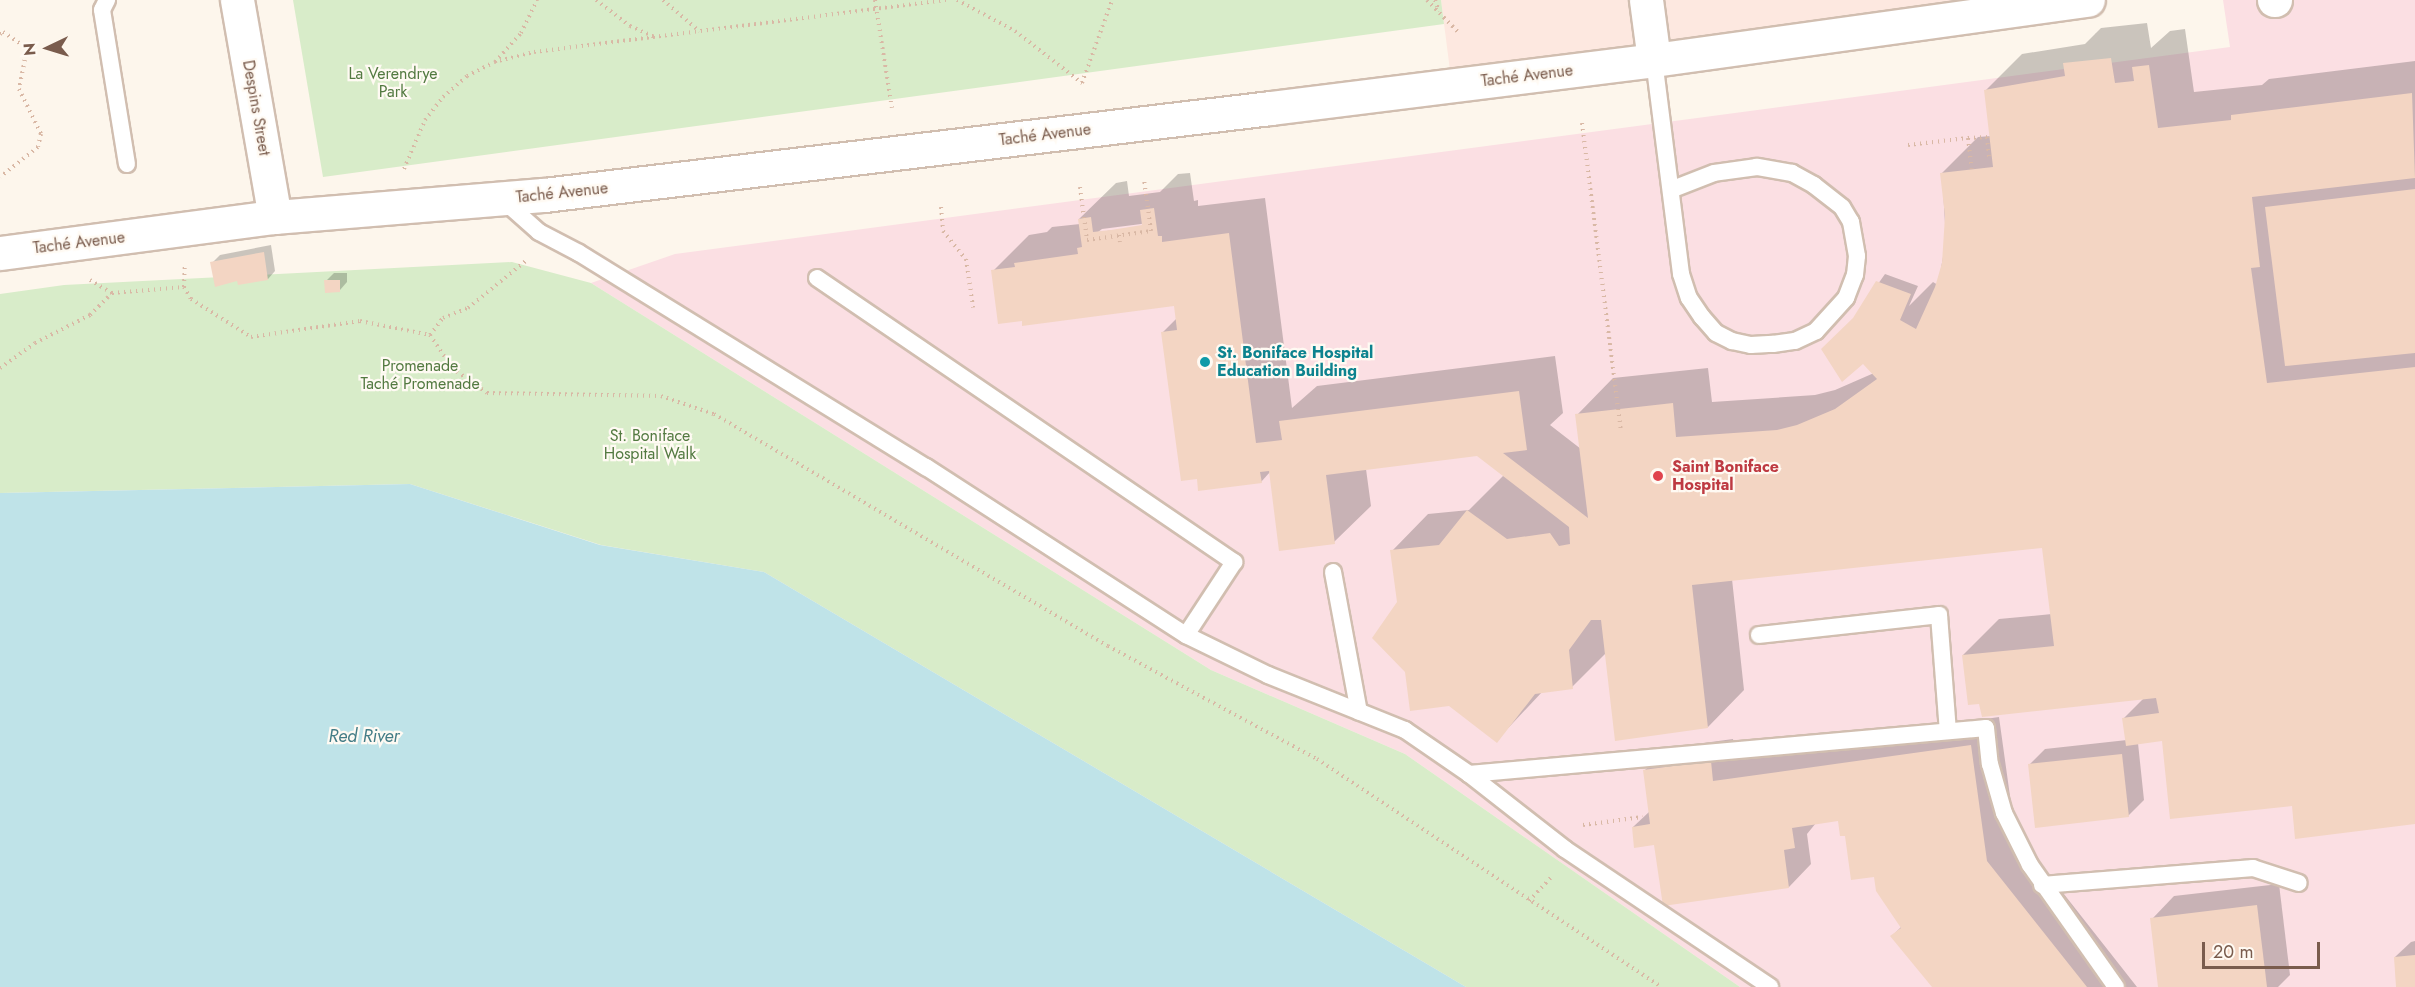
<!DOCTYPE html>
<html>
<head>
<meta charset="utf-8">
<style>
	body { margin:0 }
	#map { position:relative; width:2415px; height:987px; overflow:hidden; background:#fdf6ec; font-family:Jost,sans-serif }
	div>[style] { position:absolute }
	[style*='--x'] { left:calc(var(--x)*1px); top:calc(var(--y)*1px); width:calc(var(--w)*1px); rotate:calc(var(--a)*1deg) }
	.commercial>* { inset:0; background:#fde8e0 }
	.medical>* { inset:0; background:#fbdfe3 }
	.green>* { inset:0; background:#d8ecc9 }
	.water>* { inset:0; background:#bfe3e8 }
	.shadow>* { inset:0; background:#0003 }
	.building>* { inset:0; background:#f3d5c3 }
	.path>* { height:4px; margin-top:-2px; transform-origin:0; background:repeating-linear-gradient(90deg,#d9b8a5 0 1.5px,transparent 0 6px) }
	.roads { filter:drop-shadow(2px 0 #d1beb0) drop-shadow(-2px 0 #d1beb0) drop-shadow(0 2px #d1beb0) drop-shadow(0 -2px #d1beb0) }
	.service>* { height:16px; margin:-8px; padding:0 8px; transform-origin:8px; border-radius:8px; background:#fff }
	.minor>* { height:33px; margin:-16.5px; padding:0 16.5px; transform-origin:16.5px; border-radius:16.5px; background:#fff }
	.tertiary>* { height:33px; margin:-16.5px; padding:0 16.5px; transform-origin:16.5px; border-radius:16.5px; background:#fff }
	.dots>* { width:16px; height:16px; translate:-50% -50%; box-sizing:border-box; border:3px solid #fffaf3; border-radius:50% }
	span { translate:-50% -50%; white-space:nowrap; text-align:center; line-height:1.15; -webkit-text-stroke:4.5px #fffaf3; paint-order:stroke }
	.park-label { font-size:16px; color:#537a41 }
	.street-label { font-size:16px; color:#7a5c4d }
	.culture-label { font-size:16px; color:#0d838f; font-weight:700 }
	.left { translate:0 -50%; text-align:left }
	.health-label { font-size:16px; color:#be3a42; font-weight:700 }
	.water-label { font-size:18px; color:#437c86; font-style:italic }
	.north { position:absolute; left:18px; top:18px; width:60px; height:60px; -webkit-text-stroke:4px #fffaf3; paint-order:stroke; rotate:266deg; font-size:16px; font-weight:700; line-height:24px; text-align:center; color:#7a5c4d }
	.north::after { content:''; display:block; margin:auto; width:21px; height:27px; background:#7a5c4d; clip-path:polygon(50% 0,100% 100%,50% 72%,0 100%) }
	.scale { position:absolute; left:2202px; top:942px; width:118px; height:27px; box-sizing:border-box; border:3px solid #7a5c4d; border-top:0; padding-left:8px; font-size:18px; line-height:21px; white-space:nowrap; color:#7a5c4d; -webkit-text-stroke:4px #fffaf3; paint-order:stroke }
</style>
</head>
<body>
<div id="map">
	<div class="commercial">
		<div style="clip-path:polygon(1441px 0,2088px 0,1452px 86px)"></div>
	</div>
	<div class="medical">
		<div style="clip-path:polygon(2223px 0,2415px 0,2415px 987px,1740px 987px,1405px 754px,1211px 670px,591px 283px,675px 254px,2230px 47px)"></div>
	</div>
	<div class="green">
		<div style="clip-path:polygon(293px 0,1441px 0,1444px 24px,323px 177px)"></div>
		<div style="clip-path:polygon(512px 262px,591px 283px,1211px 670px,1405px 754px,1740px 987px,1466px 987px,764px 572px,601px 545px,410px 484px,0 493px,0 294px,64px 285px)"></div>
	</div>
	<div class="water">
		<div style="clip-path:polygon(410px 484px,600px 545px,764px 572px,1466px 987px,0 987px,0 493px)"></div>
	</div>
	<div class="shadow">
		<div style="clip-path:polygon(evenodd,2147px 23px,2151px 48px,2170px 31px,2185px 29px,2194px 92px,2262px 85px,2269px 79px,2415px 61px,2415px 823px,2293px 804px,2163px 740px,2138px 743px,2144px 800px,2128px 816px,2029px 765px,2045px 749px,2127px 740px,2124px 718px,2144px 698px,1963px 655px,1999px 619px,2052px 614px,2044px 547px,1732px 579px,1744px 690px,1708px 727px,1606px 653px,1572px 687px,1543px 691px,1496px 741px,1399px 602px,1392px 551px,1428px 514px,1469px 510px,1504px 475px,1478px 455px,1366px 469px,1371px 506px,1334px 542px,1270px 472px,1261px 482px,1162px 333px,1177px 318px,1176px 305px,1023px 319px,993px 271px,1029px 235px,1047px 232px,1052px 227px,1080px 224px,1079px 219px,1116px 183px,1127px 181px,1129px 196px,1160px 192px,1178px 174px,1190px 173px,1194px 201px,1198px 200px,1198px 206px,1265px 198px,1292px 408px,1317px 386px,1555px 356px,1563px 413px,1550px 425px,1581px 449px,1577px 415px,1613px 378px,1708px 368px,1712px 402px,1815px 395px,1835px 390px,1874px 373px,1854px 318px,1885px 274px,1918px 286px,1909px 306px,1933px 282px,1938px 285px,1946px 240px,1942px 173px,1978px 137px,1991px 136px,1986px 90px,2022px 54px,2085px 44px,2101px 28px,2147px 23px,1149px 223px,1149px 226px,1098px 232px,1102px 229px,1149px 223px)"></div>
		<div style="clip-path:polygon(271px 245px,275px 271px,268px 279px,238px 279px,212px 263px,220px 255px)"></div>
		<div style="clip-path:polygon(334px 273px,347px 273px,347px 282px,340px 290px,326px 281px)"></div>
		<div style="clip-path:polygon(1999px 717px,2015px 832px,2137px 987px,1934px 987px,1892px 936px,1902px 926px,1875px 875px,1839px 819px,1816px 823px,1807px 834px,1811px 864px,1789px 887px,1655px 843px,1633px 827px,1650px 811px,1644px 771px,1667px 748px,1733px 739px,1736px 759px,1855px 742px,1860px 737px)"></div>
		<div style="clip-path:polygon(2279px 884px,2290px 975px,2278px 987px,2160px 987px,2152px 919px,2174px 896px)"></div>
		<div style="clip-path:polygon(2415px 941px,2415px 987px,2397px 987px,2395px 957px,2411px 942px)"></div>
	</div>
	<div class="building">
		<div style="clip-path:polygon(2111px 58px,2115px 83px,2134px 81px,2132px 67px,2149px 65px,2158px 128px,2231px 120px,2231px 115px,2412px 93px,2415px 178px,2252px 197px,2260px 267px,2251px 268px,2267px 383px,2415px 367px,2415px 824px,2295px 839px,2292px 806px,2170px 819px,2162px 741px,2126px 746px,2122px 718px,2159px 713px,2156px 698px,1982px 717px,1979px 704px,1968px 705px,1962px 655px,2054px 646px,2042px 548px,1692px 585px,1708px 728px,1615px 741px,1601px 620px,1591px 620px,1569px 650px,1573px 689px,1535px 694px,1497px 743px,1449px 706px,1410px 711px,1405px 672px,1372px 638px,1397px 602px,1390px 550px,1439px 545px,1467px 510px,1507px 539px,1550px 533px,1559px 546px,1570px 544px,1569px 527px,1477px 456px,1326px 475px,1335px 544px,1279px 551px,1269px 471px,1260px 472px,1262px 483px,1198px 491px,1197px 479px,1181px 481px,1161px 332px,1177px 330px,1174px 306px,1022px 326px,1022px 321px,998px 324px,991px 270px,1015px 267px,1014px 263px,1078px 254px,1077px 248px,1082px 247px,1078px 219px,1091px 217px,1093px 232px,1111px 230px,1142px 225px,1140px 210px,1154px 208px,1158px 236px,1162px 236px,1162px 242px,1229px 233px,1256px 443px,1282px 440px,1279px 421px,1519px 391px,1527px 450px,1503px 453px,1588px 518px,1575px 414px,1673px 403px,1676px 437px,1777px 430px,1797px 425px,1835px 409px,1877px 379px,1863px 364px,1842px 382px,1821px 349px,1853px 318px,1876px 281px,1911px 294px,1900px 320px,1916px 329px,1935px 287px,1942px 263px,1945px 216px,1940px 173px,1993px 167px,1984px 90px,2065px 76px,2063px 63px)"></div>
		<div style="clip-path:polygon(2415px 189px,2415px 353px,2285px 366px,2265px 207px)"></div>
		<div style="clip-path:polygon(264px 252px,268px 280px,238px 285px,237px 281px,215px 287px,210px 262px)"></div>
		<div style="clip-path:polygon(324px 280px,340px 280px,340px 292px,325px 293px)"></div>
		<div style="clip-path:polygon(1971px 745px,1987px 861px,2087px 987px,1932px 987px,1890px 936px,1901px 928px,1876px 891px,1874px 877px,1851px 880px,1845px 836px,1840px 836px,1838px 821px,1792px 828px,1795px 848px,1784px 850px,1789px 888px,1663px 906px,1654px 845px,1634px 848px,1632px 827px,1650px 824px,1643px 770px,1711px 761px,1713px 781px)"></div>
		<div style="clip-path:polygon(2122px 754px,2129px 817px,2035px 828px,2028px 764px)"></div>
		<div style="clip-path:polygon(2257px 905px,2267px 987px,2158px 987px,2150px 918px)"></div>
		<div style="clip-path:polygon(2415px 955px,2415px 987px,2396px 987px,2394px 957px)"></div>
	</div>
	<div class="path">
		<div style="--x:596;--y:0;--w:43;--a:37.4"></div>
		<div style="--x:630;--y:26;--w:27;--a:24"></div>
		<div style="--x:663;--y:0;--w:48;--a:40.7"></div>
		<div style="--x:875;--y:0;--w:109;--a:81.1"></div>
		<div style="--x:957;--y:0;--w:66;--a:28.1"></div>
		<div style="--x:1015;--y:31;--w:85;--a:37.8"></div>
		<div style="--x:1082;--y:83;--w:88;--a:-70.1"></div>
		<div style="--x:1427;--y:0;--w:47;--a:45.9"></div>
		<div style="--x:1435;--y:0;--w:12;--a:70"></div>
		<div style="--x:0;--y:34;--w:4;--a:-34"></div>
		<div style="--x:3;--y:32;--w:29;--a:34"></div>
		<div style="--x:27;--y:48;--w:42;--a:101"></div>
		<div style="--x:19;--y:89;--w:50;--a:63.9"></div>
		<div style="--x:41;--y:134;--w:13;--a:103"></div>
		<div style="--x:38;--y:147;--w:48;--a:141.7"></div>
		<div style="--x:495;--y:62;--w:39;--a:-48"></div>
		<div style="--x:521;--y:33;--w:37;--a:-64"></div>
		<div style="--x:1582;--y:123;--w:311;--a:82.8"></div>
		<div style="--x:1968;--y:138;--w:19;--a:-3"></div>
		<div style="--x:1987;--y:137;--w:20;--a:84"></div>
		<div style="--x:1908;--y:145;--w:60;--a:-6.7"></div>
		<div style="--x:1968;--y:138;--w:31;--a:83"></div>
		<div style="--x:404;--y:169;--w:53;--a:-66.8"></div>
		<div style="--x:425;--y:120;--w:29;--a:-52"></div>
		<div style="--x:443;--y:97;--w:32;--a:-41"></div>
		<div style="--x:467;--y:76;--w:30;--a:-27"></div>
		<div style="--x:494;--y:62;--w:41;--a:-14"></div>
		<div style="--x:534;--y:52;--w:416;--a:-7.2"></div>
		<div style="--x:1080;--y:187;--w:53;--a:82.5"></div>
		<div style="--x:1087;--y:240;--w:65;--a:-8"></div>
		<div style="--x:1151;--y:231;--w:52;--a:-97.7"></div>
		<div style="--x:941;--y:207;--w:24;--a:85"></div>
		<div style="--x:943;--y:231;--w:36;--a:51"></div>
		<div style="--x:966;--y:259;--w:49;--a:81.7"></div>
		<div style="--x:1119;--y:235;--w:7;--a:82"></div>
		<div style="--x:90;--y:280;--w:26;--a:31"></div>
		<div style="--x:112;--y:293;--w:72;--a:-4.8"></div>
		<div style="--x:184;--y:287;--w:14;--a:60"></div>
		<div style="--x:191;--y:299;--w:71;--a:32.3"></div>
		<div style="--x:251;--y:337;--w:110;--a:-8.4"></div>
		<div style="--x:360;--y:321;--w:71;--a:11.3"></div>
		<div style="--x:430;--y:335;--w:40;--a:56"></div>
		<div style="--x:452;--y:368;--w:43;--a:35.5"></div>
		<div style="--x:487;--y:393;--w:174;--a:1"></div>
		<div style="--x:661;--y:396;--w:56;--a:18.8"></div>
		<div style="--x:714;--y:414;--w:457;--a:30.5"></div>
		<div style="--x:1108;--y:646;--w:238;--a:28.4"></div>
		<div style="--x:1317;--y:759;--w:413;--a:33.5"></div>
		<div style="--x:184;--y:287;--w:23;--a:-88"></div>
		<div style="--x:430;--y:335;--w:21;--a:-53"></div>
		<div style="--x:443;--y:318;--w:27;--a:-22"></div>
		<div style="--x:468;--y:308;--w:77;--a:-39.2"></div>
		<div style="--x:0;--y:368;--w:43;--a:-35.5"></div>
		<div style="--x:35;--y:343;--w:62;--a:-27"></div>
		<div style="--x:90;--y:315;--w:31;--a:-45"></div>
		<div style="--x:1583;--y:825;--w:60;--a:-7.7"></div>
		<div style="--x:1529;--y:901;--w:35;--a:-47"></div>
	</div>
	<div class="roads">
		<div class="service">
			<div style="--x:107;--y:0;--w:11;--a:117"></div>
			<div style="--x:102;--y:10;--w:156;--a:80.8"></div>
			<div style="--x:1654;--y:60;--w:216;--a:82.8"></div>
			<div style="--x:1681;--y:274;--w:25;--a:72"></div>
			<div style="--x:1689;--y:298;--w:23;--a:56"></div>
			<div style="--x:1702;--y:317;--w:21;--a:49"></div>
			<div style="--x:1716;--y:333;--w:18;--a:27"></div>
			<div style="--x:1732;--y:341;--w:19;--a:12"></div>
			<div style="--x:1751;--y:345;--w:22;--a:-3"></div>
			<div style="--x:1773;--y:344;--w:22;--a:-8"></div>
			<div style="--x:1795;--y:341;--w:23;--a:-25"></div>
			<div style="--x:1816;--y:331;--w:45;--a:-47.7"></div>
			<div style="--x:1846;--y:298;--w:25;--a:-69"></div>
			<div style="--x:1855;--y:275;--w:19;--a:-84"></div>
			<div style="--x:1857;--y:256;--w:35;--a:-100"></div>
			<div style="--x:1851;--y:222;--w:17;--a:-121"></div>
			<div style="--x:1842;--y:207;--w:36;--a:-142"></div>
			<div style="--x:1814;--y:185;--w:25;--a:-151"></div>
			<div style="--x:1792;--y:173;--w:36;--a:-170"></div>
			<div style="--x:1757;--y:167;--w:43;--a:172.1"></div>
			<div style="--x:1714;--y:173;--w:44;--a:158.7"></div>
			<div style="--x:503;--y:200;--w:48;--a:41.6"></div>
			<div style="--x:539;--y:232;--w:45;--a:27.7"></div>
			<div style="--x:579;--y:253;--w:408;--a:31.7"></div>
			<div style="--x:926;--y:467;--w:310;--a:32.9"></div>
			<div style="--x:1186;--y:635;--w:91;--a:26"></div>
			<div style="--x:1268;--y:675;--w:148;--a:21.9"></div>
			<div style="--x:1405;--y:730;--w:78;--a:34.5"></div>
			<div style="--x:1469;--y:774;--w:122;--a:38"></div>
			<div style="--x:1565;--y:849;--w:247;--a:33.9"></div>
			<div style="--x:817;--y:278;--w:505;--a:34.26"></div>
			<div style="--x:1234;--y:562;--w:87;--a:123.3"></div>
			<div style="--x:1333;--y:572;--w:142;--a:79.5"></div>
			<div style="--x:1759;--y:635;--w:181;--a:-6.3"></div>
			<div style="--x:1939;--y:615;--w:116;--a:85.6"></div>
			<div style="--x:1469;--y:774;--w:519;--a:-5.08"></div>
			<div style="--x:1986;--y:728;--w:36;--a:84"></div>
			<div style="--x:1990;--y:764;--w:51;--a:74.1"></div>
			<div style="--x:2004;--y:813;--w:58;--a:63.4"></div>
			<div style="--x:2030;--y:865;--w:149;--a:54.8"></div>
			<div style="--x:2042;--y:885;--w:212;--a:-4.6"></div>
			<div style="--x:2253;--y:868;--w:48;--a:18.1"></div>
		</div>
		<div class="minor">
			<div style="--x:237;--y:0;--w:220;--a:80.1"></div>
			<div style="--x:1646;--y:0;--w:61;--a:82.4"></div>
		</div>
		<div class="tertiary">
			<div style="--x:2274;--y:0;--w:1;--a:0"></div>
			<div style="--x:0;--y:253;--w:277;--a:-7.5"></div>
			<div style="--x:275;--y:217;--w:270;--a:-4.7"></div>
			<div style="--x:544;--y:195;--w:731;--a:-6.83"></div>
			<div style="--x:1270;--y:108;--w:387;--a:-7.1"></div>
			<div style="--x:1654;--y:60;--w:438;--a:-7.9"></div>
		</div>
	</div>
	<div class="dots">
		<div style="left:1205px;top:362px;background:#0f9aa8"></div>
		<div style="left:1658px;top:476px;background:#e0444e"></div>
	</div>
	<div class="park-label">
		<span style="left:393px;top:83px">La Verendrye<br>Park</span>
		<span style="left:420px;top:375px">Promenade<br>Taché Promenade</span>
		<span style="left:650px;top:445px">St. Boniface<br>Hospital Walk</span>
	</div>
	<div class="street-label">
		<span style="left:1527px;top:76px;rotate:-7deg">Taché Avenue</span>
		<span style="left:256px;top:108px;rotate:80deg">Despins Street</span>
		<span style="left:1045px;top:135px;rotate:-7deg">Taché Avenue</span>
		<span style="left:562px;top:193px;rotate:-6deg">Taché Avenue</span>
		<span style="left:79px;top:243px;rotate:-7deg">Taché Avenue</span>
	</div>
	<div class="culture-label">
		<span class="left" style="left:1217px;top:362px">St. Boniface Hospital<br>Education Building</span>
	</div>
	<div class="health-label">
		<span class="left" style="left:1672px;top:476px">Saint Boniface<br>Hospital</span>
	</div>
	<div class="water-label">
		<span style="left:364px;top:736px">Red River</span>
	</div>
	<div class="north">N</div>
	<div class="scale">20 m</div>
</div>
</body>
</html>
